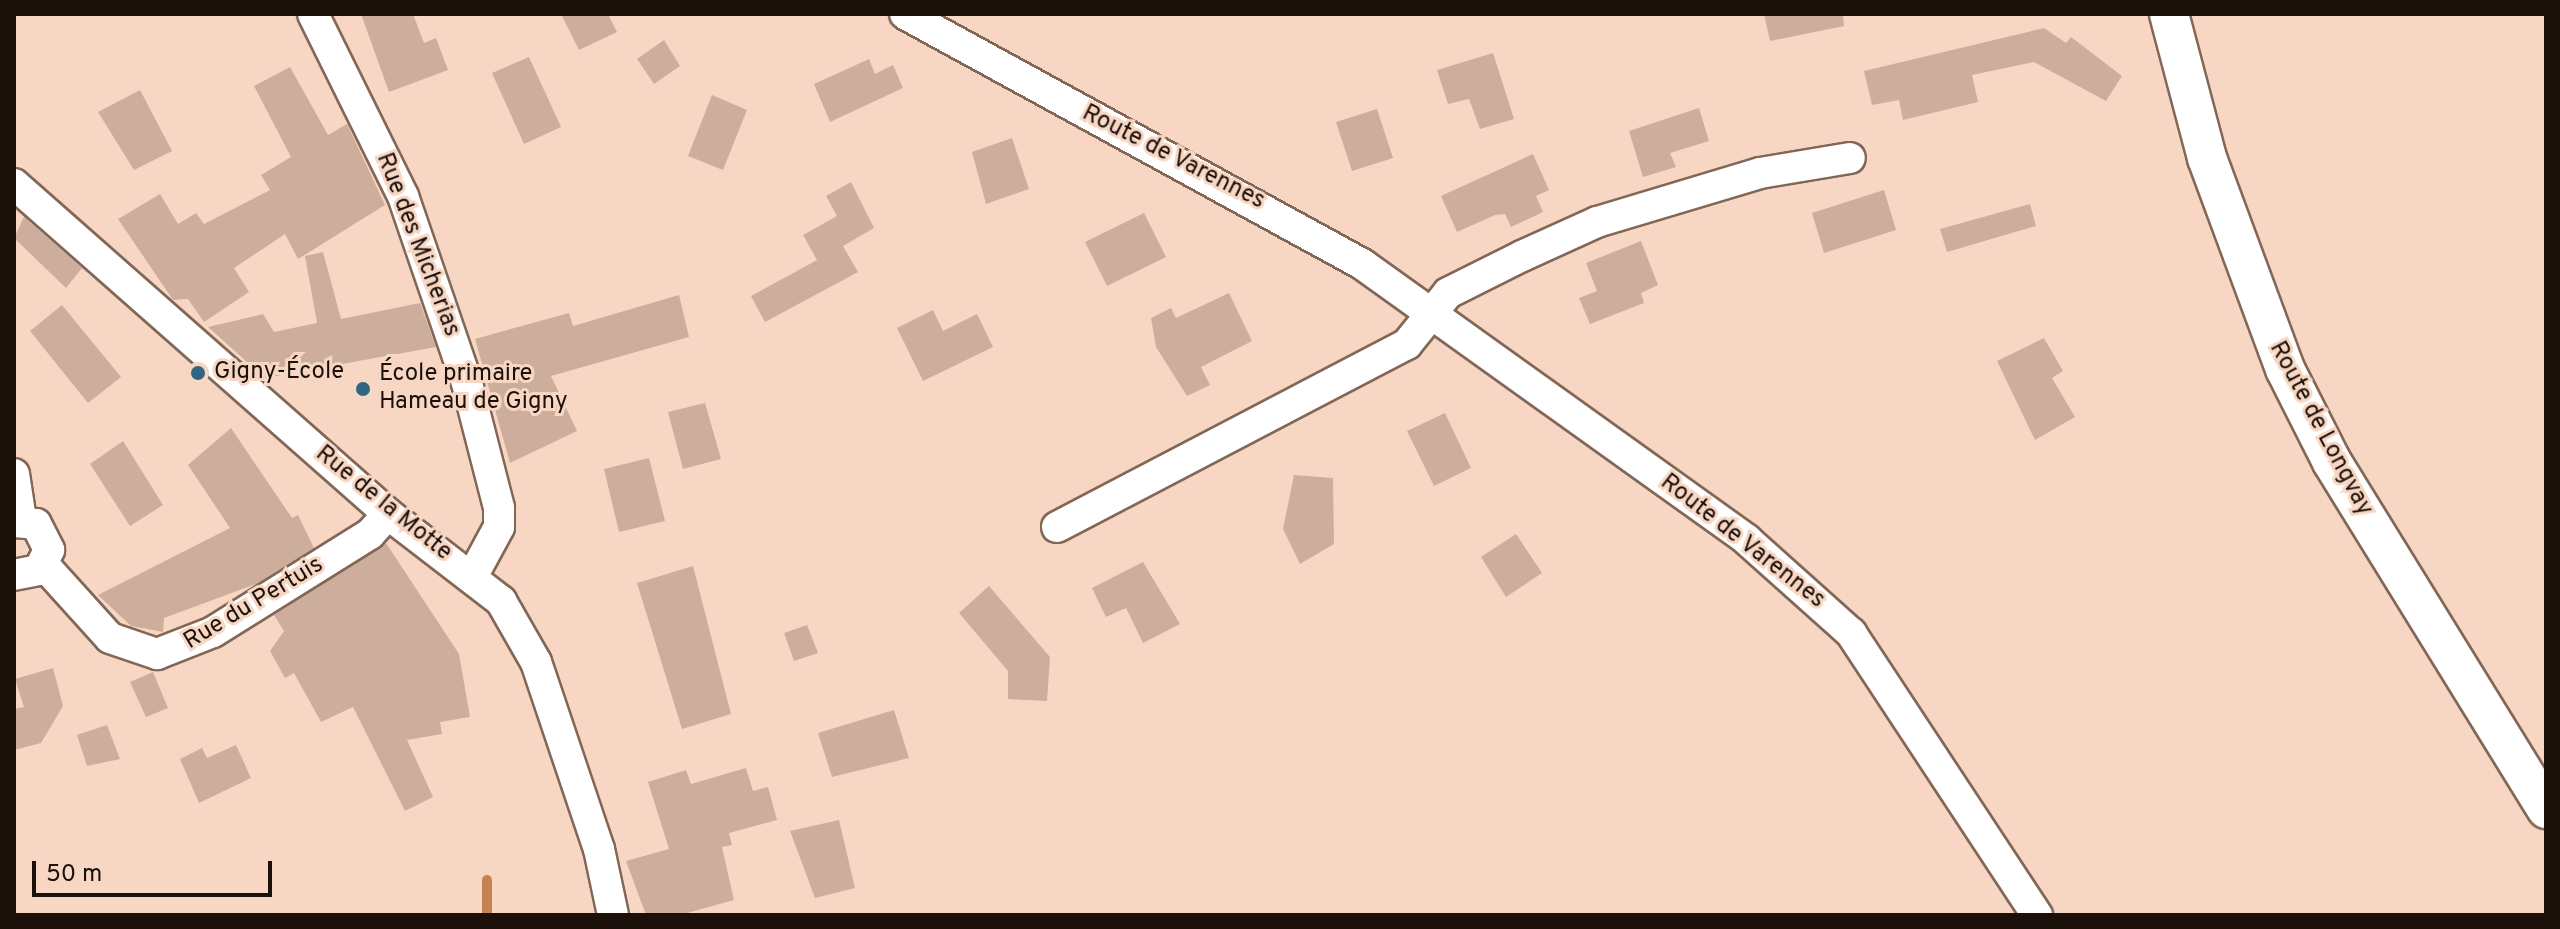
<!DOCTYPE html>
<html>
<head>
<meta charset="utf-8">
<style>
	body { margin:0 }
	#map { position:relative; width:2560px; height:929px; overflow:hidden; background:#f7d7c4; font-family:Overpass,sans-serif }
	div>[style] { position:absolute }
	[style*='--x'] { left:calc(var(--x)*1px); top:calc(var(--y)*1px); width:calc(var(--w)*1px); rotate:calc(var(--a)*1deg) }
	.stream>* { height:10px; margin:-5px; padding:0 5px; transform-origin:5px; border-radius:5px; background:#c78254 }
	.building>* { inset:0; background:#cdae9c }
	.roads { filter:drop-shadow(2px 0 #836756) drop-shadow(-2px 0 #836756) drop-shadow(0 2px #836756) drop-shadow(0 -2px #836756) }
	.minor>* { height:30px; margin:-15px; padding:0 15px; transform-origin:15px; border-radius:15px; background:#fff }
	.tertiary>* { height:38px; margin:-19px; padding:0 19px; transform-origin:19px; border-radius:19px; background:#fff }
	.dots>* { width:22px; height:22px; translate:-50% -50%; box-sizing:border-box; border:4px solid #f7d7c4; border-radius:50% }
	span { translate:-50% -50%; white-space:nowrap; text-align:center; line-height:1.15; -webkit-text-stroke:6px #f7d7c4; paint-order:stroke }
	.street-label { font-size:24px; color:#1c110a }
	.poi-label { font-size:24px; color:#1c110a }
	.left { translate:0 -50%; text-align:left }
	.frame { position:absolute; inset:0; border:16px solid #1c110a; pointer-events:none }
	.scale { position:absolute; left:32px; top:861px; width:240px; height:36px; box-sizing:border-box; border:4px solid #1c110a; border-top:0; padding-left:10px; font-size:24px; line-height:28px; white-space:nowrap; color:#1c110a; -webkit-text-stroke:6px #f7d7c4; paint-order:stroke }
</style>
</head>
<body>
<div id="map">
	<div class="stream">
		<div style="--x:487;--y:915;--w:35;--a:-90"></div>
	</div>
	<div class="building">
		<div style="clip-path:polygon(361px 14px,413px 14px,424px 43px,436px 38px,448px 70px,389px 92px)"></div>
		<div style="clip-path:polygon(561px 14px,608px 14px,617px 32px,579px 50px)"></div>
		<div style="clip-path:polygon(1764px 14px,1843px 14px,1844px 26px,1770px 41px)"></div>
		<div style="clip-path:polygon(2044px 28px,2066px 43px,2071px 37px,2122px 76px,2106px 101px,2034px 62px,1972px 75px,1978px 102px,1903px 120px,1899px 100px,1872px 105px,1864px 71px)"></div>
		<div style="clip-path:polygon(664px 40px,680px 66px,654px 84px,637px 59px)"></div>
		<div style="clip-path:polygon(1493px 53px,1514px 119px,1480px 129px,1469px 99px,1448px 104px,1437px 70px)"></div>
		<div style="clip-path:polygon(529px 57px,561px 127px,524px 144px,492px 73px)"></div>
		<div style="clip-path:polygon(869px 59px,875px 74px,893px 65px,903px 88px,830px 122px,814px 84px)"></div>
		<div style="clip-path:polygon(290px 67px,328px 135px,347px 124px,385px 205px,298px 259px,285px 234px,234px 268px,249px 292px,204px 322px,188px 299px,173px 300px,118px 219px,160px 194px,178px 224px,196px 213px,204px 224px,270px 190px,261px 175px,291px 157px,254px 86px)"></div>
		<div style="clip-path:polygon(140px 90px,172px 151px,134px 170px,98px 112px)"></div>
		<div style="clip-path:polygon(712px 95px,747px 110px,723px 170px,688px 156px)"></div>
		<div style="clip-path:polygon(1699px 108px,1709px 141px,1670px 153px,1676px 167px,1643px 177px,1629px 131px)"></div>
		<div style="clip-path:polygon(1377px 109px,1393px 158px,1352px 171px,1336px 122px)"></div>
		<div style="clip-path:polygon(1012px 138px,1029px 189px,986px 204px,972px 152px)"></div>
		<div style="clip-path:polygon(1533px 154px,1549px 190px,1536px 196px,1543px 212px,1511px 227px,1505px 214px,1495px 215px,1457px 232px,1441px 196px)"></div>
		<div style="clip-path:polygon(851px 182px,874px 228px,843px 246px,858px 272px,765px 322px,751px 296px,817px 260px,803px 235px,837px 216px,826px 196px)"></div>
		<div style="clip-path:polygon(1884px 190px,1896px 230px,1824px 253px,1812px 213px)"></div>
		<div style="clip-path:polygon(2030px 204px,2036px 226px,1947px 252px,1940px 229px)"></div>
		<div style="clip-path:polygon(1144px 213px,1166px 257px,1107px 286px,1085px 242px)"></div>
		<div style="clip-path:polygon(24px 217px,82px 268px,66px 288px,14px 238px)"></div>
		<div style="clip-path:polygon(1641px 241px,1658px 285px,1641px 293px,1644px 303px,1590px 324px,1579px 298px,1597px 291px,1586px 263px)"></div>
		<div style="clip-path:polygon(323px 252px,341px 319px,420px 303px,436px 347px,265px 378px,208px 327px,263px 314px,274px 332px,317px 323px,305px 256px)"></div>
		<div style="clip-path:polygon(1229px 293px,1252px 341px,1201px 367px,1210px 385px,1187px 396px,1156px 347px,1151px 318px,1171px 308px,1176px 318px)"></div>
		<div style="clip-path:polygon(679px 295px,689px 337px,551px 376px,577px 431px,510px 463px,475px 339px,569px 313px,573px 326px)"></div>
		<div style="clip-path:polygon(62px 305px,121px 377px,88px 403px,30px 331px)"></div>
		<div style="clip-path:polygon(933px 310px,943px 331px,977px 314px,993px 347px,923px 381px,897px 328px)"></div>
		<div style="clip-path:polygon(2044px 338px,2063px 371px,2052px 378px,2075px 417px,2035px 440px,1997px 361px)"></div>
		<div style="clip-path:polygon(705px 403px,721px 459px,683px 469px,668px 412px)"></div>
		<div style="clip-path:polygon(1445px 413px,1471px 468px,1434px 486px,1407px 431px)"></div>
		<div style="clip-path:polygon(231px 428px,292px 518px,298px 515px,314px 548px,256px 584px,164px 618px,163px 632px,131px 626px,98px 595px,230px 528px,188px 465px)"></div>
		<div style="clip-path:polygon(123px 441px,163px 505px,130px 526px,90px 464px)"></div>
		<div style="clip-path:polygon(649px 458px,665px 521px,619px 532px,604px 469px)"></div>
		<div style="clip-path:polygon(1294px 475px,1333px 478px,1334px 544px,1300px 564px,1283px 529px)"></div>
		<div style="clip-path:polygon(1516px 534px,1542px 573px,1506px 597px,1481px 557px)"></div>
		<div style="clip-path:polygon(386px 543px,459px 654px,470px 717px,440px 722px,442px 734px,407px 740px,433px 797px,405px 811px,353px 707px,321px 722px,294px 673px,285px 678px,270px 651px,284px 631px,274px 615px)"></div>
		<div style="clip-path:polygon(1143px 562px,1180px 624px,1143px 643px,1126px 608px,1106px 617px,1092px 588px)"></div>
		<div style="clip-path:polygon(693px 566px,731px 714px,682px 729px,637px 583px)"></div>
		<div style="clip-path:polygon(989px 586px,1050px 657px,1047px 701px,1008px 699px,1008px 671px,959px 613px)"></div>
		<div style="clip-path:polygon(807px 625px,818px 653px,794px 661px,784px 633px)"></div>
		<div style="clip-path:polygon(53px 668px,63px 706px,41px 743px,14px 750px,14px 709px,24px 707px,15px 679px)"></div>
		<div style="clip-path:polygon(153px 672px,168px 708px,146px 717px,130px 682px)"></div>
		<div style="clip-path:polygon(894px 710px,909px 758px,832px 777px,818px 733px)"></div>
		<div style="clip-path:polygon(107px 725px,120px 759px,87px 766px,77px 735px)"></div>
		<div style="clip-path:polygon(236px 745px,251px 778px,199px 803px,180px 759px,202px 748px,207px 758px)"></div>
		<div style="clip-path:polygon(746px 768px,753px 791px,768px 787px,777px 820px,729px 833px,732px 845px,722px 847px,734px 900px,680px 915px,646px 915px,626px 861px,669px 849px,648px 782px,686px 770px,691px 784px)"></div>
		<div style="clip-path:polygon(839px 820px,855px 888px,815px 898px,790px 831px)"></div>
	</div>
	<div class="roads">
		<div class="minor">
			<div style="--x:313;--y:14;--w:203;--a:63.7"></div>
			<div style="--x:403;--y:196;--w:198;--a:71.1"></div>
			<div style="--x:467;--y:383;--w:129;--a:75.6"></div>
			<div style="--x:499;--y:508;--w:19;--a:90"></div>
			<div style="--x:499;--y:527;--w:55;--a:118.4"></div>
			<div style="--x:905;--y:14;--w:521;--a:28.68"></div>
			<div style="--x:1362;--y:264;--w:474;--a:35.6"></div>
			<div style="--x:1747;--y:540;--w:140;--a:41.8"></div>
			<div style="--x:1851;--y:633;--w:338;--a:56.6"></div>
			<div style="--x:14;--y:184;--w:499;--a:41.4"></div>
			<div style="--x:388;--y:514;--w:143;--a:37.6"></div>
			<div style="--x:501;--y:601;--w:70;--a:60.2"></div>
			<div style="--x:536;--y:662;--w:197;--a:71.4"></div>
			<div style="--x:599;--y:849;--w:67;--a:78"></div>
			<div style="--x:14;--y:474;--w:47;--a:81.3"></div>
			<div style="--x:14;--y:522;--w:22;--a:5"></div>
			<div style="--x:36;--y:524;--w:29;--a:63"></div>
			<div style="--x:49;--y:550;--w:22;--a:117"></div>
			<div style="--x:39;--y:570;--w:25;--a:169"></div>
			<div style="--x:1057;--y:527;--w:395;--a:-27.6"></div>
			<div style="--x:1407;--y:344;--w:65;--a:-51.2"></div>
			<div style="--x:1448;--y:293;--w:83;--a:-26.6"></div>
			<div style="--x:1522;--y:256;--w:82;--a:-24.4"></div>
			<div style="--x:1597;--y:222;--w:170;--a:-16.7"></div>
			<div style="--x:1760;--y:173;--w:91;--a:-9.5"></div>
			<div style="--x:44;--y:565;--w:98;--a:47.9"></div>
			<div style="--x:110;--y:638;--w:50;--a:18.8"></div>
			<div style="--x:157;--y:654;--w:60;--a:-21.4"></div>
			<div style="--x:213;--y:632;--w:185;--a:-32"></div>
			<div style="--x:370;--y:534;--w:27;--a:-48"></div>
		</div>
		<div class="tertiary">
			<div style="--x:2169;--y:14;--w:149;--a:75.2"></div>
			<div style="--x:2207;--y:158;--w:225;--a:69.7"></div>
			<div style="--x:2285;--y:369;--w:104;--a:63.2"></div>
			<div style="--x:2332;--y:462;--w:408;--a:58.3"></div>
		</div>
	</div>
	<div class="dots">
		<div style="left:198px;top:373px;background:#316682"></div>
		<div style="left:363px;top:389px;background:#316682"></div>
	</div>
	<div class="street-label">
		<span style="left:1173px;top:158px;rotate:27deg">Route de Varennes</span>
		<span style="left:417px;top:245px;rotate:69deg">Rue des Micherias</span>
		<span style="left:2320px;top:429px;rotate:62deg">Route de Longvay</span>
		<span style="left:383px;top:504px;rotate:39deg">Rue de la Motte</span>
		<span style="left:1742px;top:542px;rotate:38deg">Route de Varennes</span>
		<span style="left:254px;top:604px;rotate:-31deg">Rue du Pertuis</span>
	</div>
	<div class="poi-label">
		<span class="left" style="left:214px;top:373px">Gigny-École</span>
		<span class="left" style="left:379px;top:389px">École primaire<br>Hameau de Gigny</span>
	</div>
	<div class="frame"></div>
	<div class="scale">50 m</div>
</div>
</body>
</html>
